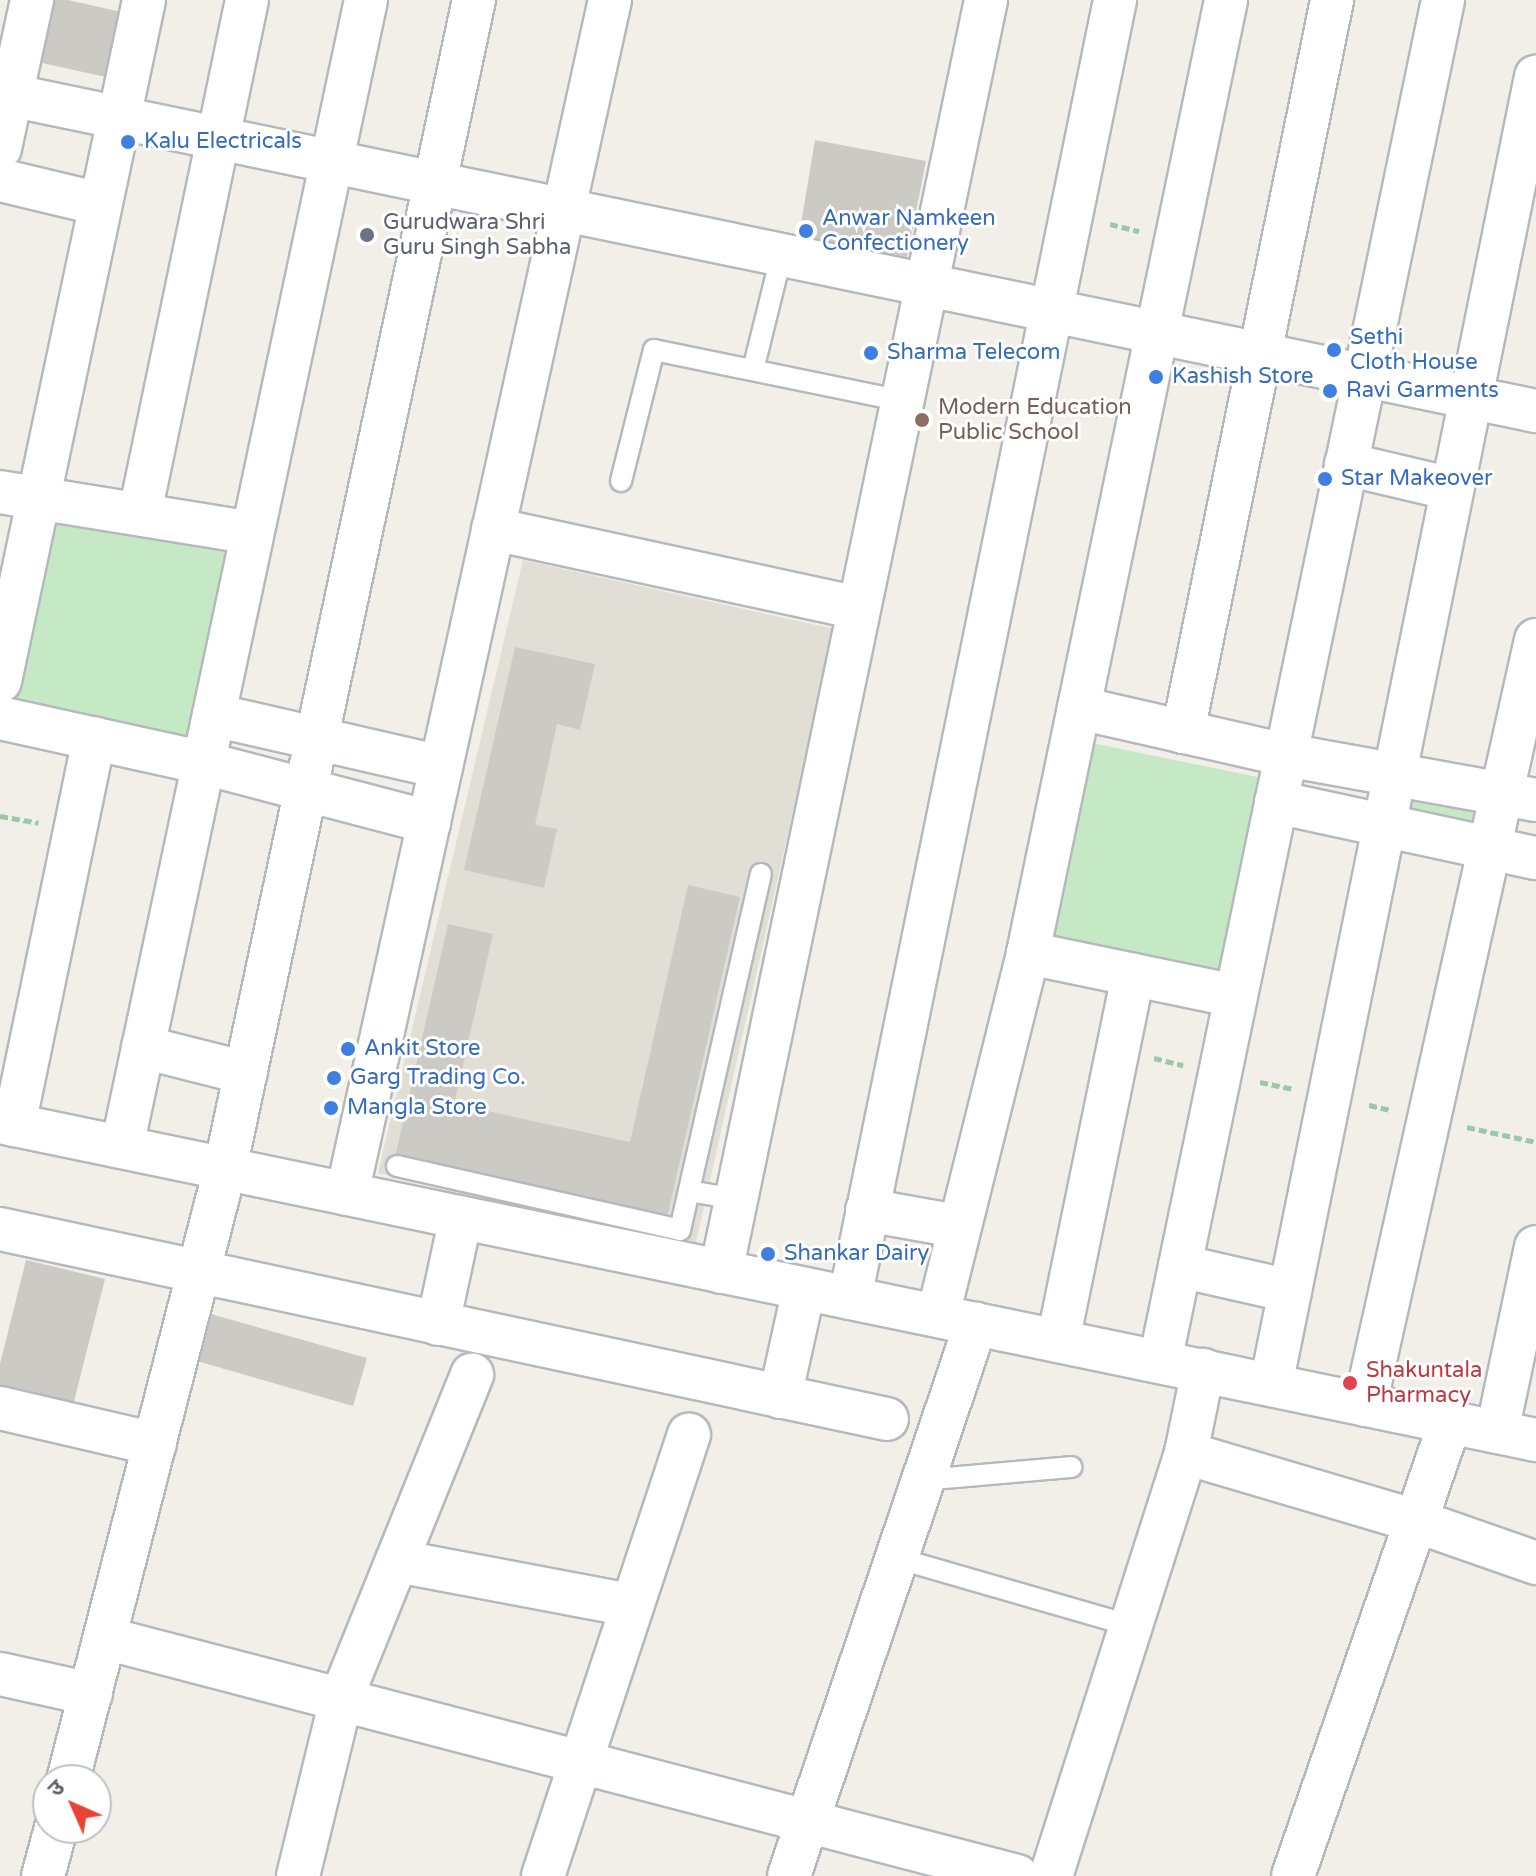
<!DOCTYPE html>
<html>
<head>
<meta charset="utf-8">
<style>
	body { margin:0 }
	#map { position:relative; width:1536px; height:1876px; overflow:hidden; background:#f1efe8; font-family:"Varela Round","Noto Sans Devanagari",sans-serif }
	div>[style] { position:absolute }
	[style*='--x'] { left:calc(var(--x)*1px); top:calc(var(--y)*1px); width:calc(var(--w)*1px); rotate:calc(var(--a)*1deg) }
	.education>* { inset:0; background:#e1ded6 }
	.green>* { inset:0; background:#c5e8c5 }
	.building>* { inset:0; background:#cccac5 }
	.path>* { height:5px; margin-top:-2.5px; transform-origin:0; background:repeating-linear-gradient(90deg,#9cc7a9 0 8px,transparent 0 12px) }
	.roads { filter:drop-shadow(2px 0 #b5b8bc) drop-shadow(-2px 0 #b5b8bc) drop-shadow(0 2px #b5b8bc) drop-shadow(0 -2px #b5b8bc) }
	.lane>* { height:20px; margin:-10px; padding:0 10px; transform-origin:10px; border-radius:10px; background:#fff }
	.street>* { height:42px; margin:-21px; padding:0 21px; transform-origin:21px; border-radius:21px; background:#fff }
	.dots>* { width:22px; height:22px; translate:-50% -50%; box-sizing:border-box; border:4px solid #fff; border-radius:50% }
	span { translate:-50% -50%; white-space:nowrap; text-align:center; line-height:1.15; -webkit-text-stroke:6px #fff; paint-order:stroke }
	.shop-label { font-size:22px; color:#366cbe }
	.left { translate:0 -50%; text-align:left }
	.worship-label { font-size:22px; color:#5b616d }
	.education-label { font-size:22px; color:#785e54 }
	.health-label { font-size:22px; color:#be3a42 }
	.north { position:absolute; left:32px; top:1764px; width:80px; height:80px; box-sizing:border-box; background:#fff; border:2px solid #bfc1c3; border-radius:50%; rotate:315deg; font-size:22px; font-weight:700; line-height:32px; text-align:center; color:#5f6368 }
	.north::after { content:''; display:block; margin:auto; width:28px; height:36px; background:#ea4335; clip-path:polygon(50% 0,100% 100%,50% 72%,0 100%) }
</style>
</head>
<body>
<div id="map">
	<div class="education">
		<div style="clip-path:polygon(523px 560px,834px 629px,696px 1242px,378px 1173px)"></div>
	</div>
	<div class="green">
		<div style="clip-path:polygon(56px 507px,232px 542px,191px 743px,15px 708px)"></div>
		<div style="clip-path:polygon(1087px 742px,1262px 778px,1221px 978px,1046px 944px)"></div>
		<div style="clip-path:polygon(1407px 785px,1482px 803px,1473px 843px,1398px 825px)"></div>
	</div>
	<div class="building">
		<div style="clip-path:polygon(41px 0,68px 0,130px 14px,115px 79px,28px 60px)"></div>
		<div style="clip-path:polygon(815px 140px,926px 161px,907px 257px,799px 236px)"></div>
		<div style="clip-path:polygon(515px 647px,595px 664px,580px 730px,557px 724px,535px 825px,557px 829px,544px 888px,464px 870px)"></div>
		<div style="clip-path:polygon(688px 885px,740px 897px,667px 1218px,395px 1157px,448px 924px,493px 934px,454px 1104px,630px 1142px)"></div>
		<div style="clip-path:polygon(26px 1260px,105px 1279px,72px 1409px,0 1392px,0 1364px)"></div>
		<div style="clip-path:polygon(211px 1314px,367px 1358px,353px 1406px,197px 1361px)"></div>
	</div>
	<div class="path">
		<div style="--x:1110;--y:224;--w:30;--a:14"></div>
		<div style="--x:1073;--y:409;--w:26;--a:13"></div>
		<div style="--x:0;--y:816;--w:39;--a:10"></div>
		<div style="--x:1154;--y:1058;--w:30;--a:14"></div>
		<div style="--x:1260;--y:1082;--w:34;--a:12"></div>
		<div style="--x:1369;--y:1105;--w:22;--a:13"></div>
		<div style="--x:1467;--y:1127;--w:71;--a:12.3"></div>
	</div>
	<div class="roads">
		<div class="lane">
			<div style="--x:753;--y:370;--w:121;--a:-76.1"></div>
			<div style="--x:621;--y:481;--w:135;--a:-75.9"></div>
			<div style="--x:654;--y:350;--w:254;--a:11.6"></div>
			<div style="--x:397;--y:1166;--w:290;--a:12.7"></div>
			<div style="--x:680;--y:1230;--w:365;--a:-77.2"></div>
			<div style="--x:689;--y:1191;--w:48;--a:9.7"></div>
			<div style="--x:923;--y:1480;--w:149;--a:-5"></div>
			<div style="--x:896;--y:1558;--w:245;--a:16.1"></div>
		</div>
		<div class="street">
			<div style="--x:0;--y:93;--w:1569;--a:11.7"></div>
			<div style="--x:0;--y:148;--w:151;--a:-77.8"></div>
			<div style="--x:0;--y:180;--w:103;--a:13.5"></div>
			<div style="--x:1346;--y:464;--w:109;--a:13.3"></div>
			<div style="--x:0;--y:492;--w:255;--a:9.2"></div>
			<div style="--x:140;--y:513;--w:524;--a:-78.22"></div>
			<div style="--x:493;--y:529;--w:374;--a:12.2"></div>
			<div style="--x:0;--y:681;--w:696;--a:-78.06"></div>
			<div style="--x:1079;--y:708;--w:212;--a:12.8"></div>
			<div style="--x:1286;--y:755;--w:254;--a:10.2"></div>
			<div style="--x:214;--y:715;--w:233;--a:12.9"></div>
			<div style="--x:0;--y:718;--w:209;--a:12.4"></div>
			<div style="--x:204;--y:763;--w:233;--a:14.7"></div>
			<div style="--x:1183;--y:732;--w:747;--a:-78.49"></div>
			<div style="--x:1276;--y:802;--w:266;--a:12.2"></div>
			<div style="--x:1028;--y:953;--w:211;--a:11.7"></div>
			<div style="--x:143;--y:1047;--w:106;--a:14.2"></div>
			<div style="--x:0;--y:1122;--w:1569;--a:11.7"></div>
			<div style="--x:14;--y:1125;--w:395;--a:-78.3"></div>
			<div style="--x:122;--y:1147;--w:1173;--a:-77.99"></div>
			<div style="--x:347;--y:1194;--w:1223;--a:-77.58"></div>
			<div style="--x:867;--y:1210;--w:91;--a:10.1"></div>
			<div style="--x:0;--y:1229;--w:907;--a:12.09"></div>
			<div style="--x:1180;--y:1266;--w:113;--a:12.8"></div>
			<div style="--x:721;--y:1272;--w:1299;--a:-78.23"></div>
			<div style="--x:850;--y:1298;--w:1325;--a:-78.46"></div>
			<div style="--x:938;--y:1315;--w:373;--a:-76"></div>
			<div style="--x:1028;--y:953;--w:973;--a:-78.26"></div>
			<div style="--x:438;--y:1324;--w:109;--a:-77.9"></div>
			<div style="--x:1058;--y:1341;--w:374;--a:-78.4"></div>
			<div style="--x:1160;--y:1362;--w:1391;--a:-78.26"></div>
			<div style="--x:1271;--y:1385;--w:1335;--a:-78.55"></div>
			<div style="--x:780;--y:1397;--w:111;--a:-77.5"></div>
			<div style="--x:1365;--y:1405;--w:784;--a:-77.4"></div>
			<div style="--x:0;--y:1408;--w:159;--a:13.1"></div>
			<div style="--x:1497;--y:1432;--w:189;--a:-78.1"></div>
			<div style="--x:1186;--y:1453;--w:243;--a:16.5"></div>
			<div style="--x:1419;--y:1522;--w:124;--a:19.3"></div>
			<div style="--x:397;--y:1561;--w:237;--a:10.7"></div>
			<div style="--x:105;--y:1638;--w:943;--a:14.63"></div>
			<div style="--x:0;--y:1674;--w:93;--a:12.4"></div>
			<div style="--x:68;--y:1780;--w:631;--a:-75.59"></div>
			<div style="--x:225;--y:1169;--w:1195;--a:-77.98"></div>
			<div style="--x:43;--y:1876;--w:50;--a:-74.8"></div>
			<div style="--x:298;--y:1876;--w:182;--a:-76.3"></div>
			<div style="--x:341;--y:1699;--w:350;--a:-68"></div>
			<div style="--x:543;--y:1876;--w:465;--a:-71.7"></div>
			<div style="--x:789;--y:1876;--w:583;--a:-71.29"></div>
			<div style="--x:1051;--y:1876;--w:444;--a:-72.3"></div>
			<div style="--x:1186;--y:1453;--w:85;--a:-78.4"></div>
			<div style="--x:1293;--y:1876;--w:480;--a:-70.9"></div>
		</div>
	</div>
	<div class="dots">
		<div style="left:128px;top:142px;background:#3f7fe0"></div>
		<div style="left:806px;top:231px;background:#3f7fe0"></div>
		<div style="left:367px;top:235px;background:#6b7280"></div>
		<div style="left:1334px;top:350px;background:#3f7fe0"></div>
		<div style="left:871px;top:353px;background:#3f7fe0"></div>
		<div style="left:1156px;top:377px;background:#3f7fe0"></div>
		<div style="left:1330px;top:391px;background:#3f7fe0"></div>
		<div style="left:922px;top:420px;background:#8d6e63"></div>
		<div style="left:1325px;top:479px;background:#3f7fe0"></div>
		<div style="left:348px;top:1049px;background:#3f7fe0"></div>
		<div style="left:334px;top:1078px;background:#3f7fe0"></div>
		<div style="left:331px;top:1108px;background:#3f7fe0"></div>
		<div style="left:768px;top:1254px;background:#3f7fe0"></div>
		<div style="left:1350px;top:1383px;background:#e0444e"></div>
	</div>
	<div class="shop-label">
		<span class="left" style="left:144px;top:142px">Kalu Electricals</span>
		<span class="left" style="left:822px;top:231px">Anwar Namkeen<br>Confectionery</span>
		<span class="left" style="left:1350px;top:350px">Sethi<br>Cloth House</span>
		<span class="left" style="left:887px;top:353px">Sharma Telecom</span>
		<span class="left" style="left:1172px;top:377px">Kashish Store</span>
		<span class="left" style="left:1346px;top:391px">Ravi Garments</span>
		<span class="left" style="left:1341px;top:479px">Star Makeover</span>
		<span class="left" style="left:364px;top:1049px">Ankit Store</span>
		<span class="left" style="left:350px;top:1078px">Garg Trading Co.</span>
		<span class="left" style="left:347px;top:1108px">Mangla Store</span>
		<span class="left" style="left:784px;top:1254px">Shankar Dairy</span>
	</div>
	<div class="worship-label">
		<span class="left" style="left:383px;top:235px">Gurudwara Shri<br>Guru Singh Sabha</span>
	</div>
	<div class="education-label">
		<span class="left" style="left:938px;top:420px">Modern Education<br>Public School</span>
	</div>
	<div class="health-label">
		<span class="left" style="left:1366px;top:1383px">Shakuntala<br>Pharmacy</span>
	</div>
	<div class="north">उ</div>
</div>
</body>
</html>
